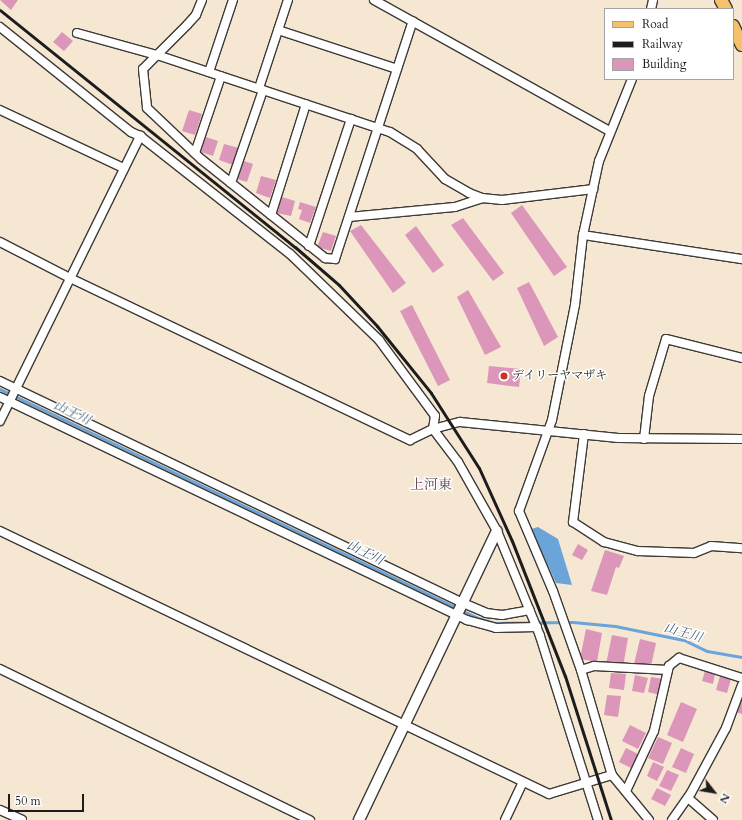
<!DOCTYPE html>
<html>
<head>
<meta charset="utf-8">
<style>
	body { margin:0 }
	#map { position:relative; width:742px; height:820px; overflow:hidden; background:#f6e7d2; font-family:Cardo,"Noto Serif JP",serif }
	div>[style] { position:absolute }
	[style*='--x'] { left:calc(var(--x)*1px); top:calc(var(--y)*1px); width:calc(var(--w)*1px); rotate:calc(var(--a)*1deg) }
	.water>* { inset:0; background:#6aa4d9 }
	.stream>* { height:3px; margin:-1.5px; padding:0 1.5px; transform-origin:1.5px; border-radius:1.5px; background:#6aa4d9 }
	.building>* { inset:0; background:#dc96ba }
	.roads { filter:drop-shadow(1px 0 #3d3a37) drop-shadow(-1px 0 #3d3a37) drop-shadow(0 1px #3d3a37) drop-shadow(0 -1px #3d3a37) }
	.minor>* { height:8px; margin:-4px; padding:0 4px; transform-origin:4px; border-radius:4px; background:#fff }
	.tertiary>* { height:10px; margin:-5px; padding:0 5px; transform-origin:5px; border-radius:5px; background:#fff }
	.primary>* { height:12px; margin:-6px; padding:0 6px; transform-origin:6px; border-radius:6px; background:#f5c16b }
	.rail>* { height:3px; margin:-1.5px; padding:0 1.5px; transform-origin:1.5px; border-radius:1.5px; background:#1c1c1c }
	.dots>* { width:11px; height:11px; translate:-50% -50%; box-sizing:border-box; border:2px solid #fff; border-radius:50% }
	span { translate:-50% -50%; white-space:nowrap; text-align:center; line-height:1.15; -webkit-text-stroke:3px #fff; paint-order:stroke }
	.poi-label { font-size:12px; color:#1c1c1c }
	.left { translate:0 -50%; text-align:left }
	.water-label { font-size:13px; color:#43607a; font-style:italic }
	.quarter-label { font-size:14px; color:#5f4753 }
	.legend { position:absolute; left:604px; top:8px; width:130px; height:72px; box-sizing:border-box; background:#fff; border:1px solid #a4a4a4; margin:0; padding:5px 7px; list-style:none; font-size:12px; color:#1c1c1c }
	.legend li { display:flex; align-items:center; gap:8px; height:20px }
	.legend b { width:20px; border:1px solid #a4a4a4 }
	.north { position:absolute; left:694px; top:772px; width:40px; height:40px; -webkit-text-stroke:3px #fff; paint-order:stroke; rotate:121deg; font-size:11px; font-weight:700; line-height:16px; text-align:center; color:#1c1c1c }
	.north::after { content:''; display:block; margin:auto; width:14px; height:18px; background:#1c1c1c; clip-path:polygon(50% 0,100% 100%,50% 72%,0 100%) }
	.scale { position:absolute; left:8px; top:794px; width:76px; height:18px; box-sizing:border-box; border:2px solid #1c1c1c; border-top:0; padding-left:5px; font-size:12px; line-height:14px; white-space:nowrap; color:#1c1c1c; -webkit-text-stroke:3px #fff; paint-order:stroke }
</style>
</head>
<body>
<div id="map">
	<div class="water">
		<div style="clip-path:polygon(538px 527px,558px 539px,572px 585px,556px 583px,531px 529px)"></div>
	</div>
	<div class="stream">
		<div style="--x:0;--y:389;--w:530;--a:25.6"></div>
		<div style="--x:478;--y:618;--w:17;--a:17"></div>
		<div style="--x:494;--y:623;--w:79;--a:-0.7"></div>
		<div style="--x:573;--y:622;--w:42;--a:5.4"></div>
		<div style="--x:615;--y:626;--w:70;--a:11.5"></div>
		<div style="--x:684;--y:640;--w:25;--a:26"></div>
		<div style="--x:707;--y:651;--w:36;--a:10"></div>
	</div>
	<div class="building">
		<div style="clip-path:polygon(0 0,18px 0,11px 10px)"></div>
		<div style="clip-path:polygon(62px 32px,73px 41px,64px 51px,53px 42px)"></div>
		<div style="clip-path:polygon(189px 110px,202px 114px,195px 135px,182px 131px)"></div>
		<div style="clip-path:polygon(206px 137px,218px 141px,213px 156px,201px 152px)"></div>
		<div style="clip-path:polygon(224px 144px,239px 148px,233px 165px,219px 160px)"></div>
		<div style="clip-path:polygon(244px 161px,253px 164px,247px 182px,237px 179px)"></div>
		<div style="clip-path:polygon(261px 176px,276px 180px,270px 198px,256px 193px)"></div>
		<div style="clip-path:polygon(282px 197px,295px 201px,291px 216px,277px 213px)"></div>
		<div style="clip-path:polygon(300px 202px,316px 207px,310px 223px,299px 219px,302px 210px,298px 209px)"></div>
		<div style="clip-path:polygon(522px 205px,567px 267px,554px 276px,511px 213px)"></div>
		<div style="clip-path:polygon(463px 218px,504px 273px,493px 281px,451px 225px)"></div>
		<div style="clip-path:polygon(361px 225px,406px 283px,393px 293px,350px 231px)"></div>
		<div style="clip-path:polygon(416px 226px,444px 265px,433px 273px,405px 235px)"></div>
		<div style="clip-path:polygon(323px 232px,336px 236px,331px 251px,317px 247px)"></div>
		<div style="clip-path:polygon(529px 282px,558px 337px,544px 346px,517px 288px)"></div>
		<div style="clip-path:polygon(468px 290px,501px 347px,485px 355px,457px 297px)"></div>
		<div style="clip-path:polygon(412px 305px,450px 380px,438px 386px,400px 311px)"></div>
		<div style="clip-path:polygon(489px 366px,521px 369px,519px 387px,487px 383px)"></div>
		<div style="clip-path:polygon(578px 544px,588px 550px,582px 560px,572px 555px)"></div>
		<div style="clip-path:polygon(605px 550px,624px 556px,619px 568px,616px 567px,607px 595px,591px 591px)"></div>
		<div style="clip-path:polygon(586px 629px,602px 633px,597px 662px,580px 659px)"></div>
		<div style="clip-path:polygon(612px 635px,628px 638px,623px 667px,606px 664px)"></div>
		<div style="clip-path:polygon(640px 639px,656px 643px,651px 666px,634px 664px)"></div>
		<div style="clip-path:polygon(705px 671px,715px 674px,713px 684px,702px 681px)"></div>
		<div style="clip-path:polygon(611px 673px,626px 674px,624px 690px,609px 688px)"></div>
		<div style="clip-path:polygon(635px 675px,648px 678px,644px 693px,632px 691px)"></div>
		<div style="clip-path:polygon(720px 676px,731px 679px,727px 693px,716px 690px)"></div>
		<div style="clip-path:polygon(651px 677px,663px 679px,660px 695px,648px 692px)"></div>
		<div style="clip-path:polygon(607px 695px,621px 696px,618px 717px,604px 715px)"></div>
		<div style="clip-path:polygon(742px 699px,742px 714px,736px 712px)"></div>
		<div style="clip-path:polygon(681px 702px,697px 709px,683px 742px,667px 735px)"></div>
		<div style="clip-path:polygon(630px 725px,646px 733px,638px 749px,622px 741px)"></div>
		<div style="clip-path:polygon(658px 737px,672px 743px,663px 764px,648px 758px)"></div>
		<div style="clip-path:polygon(626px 748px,638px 754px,631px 768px,619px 762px)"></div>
		<div style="clip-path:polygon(681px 748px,694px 754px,686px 773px,672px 767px)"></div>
		<div style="clip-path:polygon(653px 762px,664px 767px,657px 781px,647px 776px)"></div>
		<div style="clip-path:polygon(667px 770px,679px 775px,671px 791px,659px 786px)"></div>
		<div style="clip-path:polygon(657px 788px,671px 795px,665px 806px,651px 799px)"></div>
	</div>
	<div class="roads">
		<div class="minor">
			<div style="--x:202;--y:0;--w:16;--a:112"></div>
			<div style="--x:196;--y:15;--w:13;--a:132"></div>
			<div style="--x:187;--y:25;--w:62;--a:135"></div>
			<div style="--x:143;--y:69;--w:39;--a:84"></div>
			<div style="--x:147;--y:108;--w:74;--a:43.4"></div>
			<div style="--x:201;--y:159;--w:159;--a:38.6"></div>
			<div style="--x:325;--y:258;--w:10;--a:6"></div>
			<div style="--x:335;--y:259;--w:250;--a:-71.9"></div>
			<div style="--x:374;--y:0;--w:269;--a:29.1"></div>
			<div style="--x:651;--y:9;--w:9;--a:-77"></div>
			<div style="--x:0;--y:27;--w:168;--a:38.7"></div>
			<div style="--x:131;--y:132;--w:10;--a:24"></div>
			<div style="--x:140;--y:136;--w:191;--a:38.2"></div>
			<div style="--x:290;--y:254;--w:124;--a:44"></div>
			<div style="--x:379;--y:340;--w:94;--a:53.6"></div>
			<div style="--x:435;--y:416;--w:13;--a:99"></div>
			<div style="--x:433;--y:429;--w:41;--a:52.9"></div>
			<div style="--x:458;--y:462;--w:79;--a:60.5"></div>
			<div style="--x:497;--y:531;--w:113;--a:67.7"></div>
			<div style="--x:540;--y:636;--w:193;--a:72.5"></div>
			<div style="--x:278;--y:30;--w:125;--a:18.1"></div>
			<div style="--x:77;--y:33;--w:83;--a:15.4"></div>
			<div style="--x:157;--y:55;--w:245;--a:18.3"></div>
			<div style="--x:390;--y:132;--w:32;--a:32"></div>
			<div style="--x:417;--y:149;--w:41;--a:47"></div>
			<div style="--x:445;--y:179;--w:28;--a:30"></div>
			<div style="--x:469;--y:193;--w:14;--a:21"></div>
			<div style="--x:482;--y:198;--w:20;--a:6"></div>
			<div style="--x:502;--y:200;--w:92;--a:-6.9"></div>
			<div style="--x:209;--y:72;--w:76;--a:-71.6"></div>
			<div style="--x:632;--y:79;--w:88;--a:111.9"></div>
			<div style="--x:599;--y:161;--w:76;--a:102.2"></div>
			<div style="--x:583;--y:235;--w:70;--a:96.5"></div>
			<div style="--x:575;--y:305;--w:117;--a:101.3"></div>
			<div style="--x:552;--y:420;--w:97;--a:109.9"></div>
			<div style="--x:519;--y:511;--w:87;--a:67"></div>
			<div style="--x:553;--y:591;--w:84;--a:70.5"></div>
			<div style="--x:581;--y:670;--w:109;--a:73.6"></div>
			<div style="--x:612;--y:775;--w:58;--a:50.6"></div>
			<div style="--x:259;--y:88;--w:93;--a:-71.8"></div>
			<div style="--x:0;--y:110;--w:136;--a:25.2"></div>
			<div style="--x:195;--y:153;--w:81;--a:-71.3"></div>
			<div style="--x:231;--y:183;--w:98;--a:-71"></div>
			<div style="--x:271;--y:215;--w:116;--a:-72.5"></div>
			<div style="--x:349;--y:217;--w:106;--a:-5.4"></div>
			<div style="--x:455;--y:207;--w:28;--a:-18"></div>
			<div style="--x:583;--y:235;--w:161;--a:8.6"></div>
			<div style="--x:0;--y:242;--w:79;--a:27.2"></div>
			<div style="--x:70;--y:278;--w:377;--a:25.5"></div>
			<div style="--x:410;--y:440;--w:25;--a:-26"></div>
			<div style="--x:433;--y:429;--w:28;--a:-15"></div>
			<div style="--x:460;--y:422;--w:159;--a:5.8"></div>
			<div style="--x:618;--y:438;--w:124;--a:0.5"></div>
			<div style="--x:309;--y:246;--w:134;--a:-71.7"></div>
			<div style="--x:0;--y:381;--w:513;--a:25.62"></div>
			<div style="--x:463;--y:603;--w:25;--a:23"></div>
			<div style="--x:486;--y:613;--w:16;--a:7"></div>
			<div style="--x:502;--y:615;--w:28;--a:-10"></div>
			<div style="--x:0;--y:397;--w:518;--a:25.53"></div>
			<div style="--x:467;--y:620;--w:30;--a:15"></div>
			<div style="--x:496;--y:628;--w:41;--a:-1.4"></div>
			<div style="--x:0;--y:421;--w:318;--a:-63.8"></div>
			<div style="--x:584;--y:434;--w:89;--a:97.1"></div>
			<div style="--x:573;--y:522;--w:37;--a:33"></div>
			<div style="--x:604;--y:542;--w:35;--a:15"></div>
			<div style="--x:638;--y:551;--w:56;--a:2"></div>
			<div style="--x:694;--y:553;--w:18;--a:-22"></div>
			<div style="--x:711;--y:546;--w:31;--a:4"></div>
			<div style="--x:644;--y:439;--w:43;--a:-83.4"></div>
			<div style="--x:649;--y:396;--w:59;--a:-73.4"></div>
			<div style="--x:666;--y:339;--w:78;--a:14"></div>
			<div style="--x:0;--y:531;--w:609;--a:25.6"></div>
			<div style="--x:549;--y:794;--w:66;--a:-16.8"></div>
			<div style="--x:0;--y:669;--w:345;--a:26"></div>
			<div style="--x:581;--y:670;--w:14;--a:-17"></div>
			<div style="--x:594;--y:666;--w:74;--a:3.1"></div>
			<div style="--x:626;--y:791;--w:66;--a:-65"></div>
			<div style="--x:654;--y:731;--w:67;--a:-77"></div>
			<div style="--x:669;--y:666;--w:13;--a:-39"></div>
			<div style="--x:679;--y:658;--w:66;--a:17.6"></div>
			<div style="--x:688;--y:798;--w:33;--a:41"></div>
			<div style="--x:0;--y:810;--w:24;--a:24"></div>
			<div style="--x:505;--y:820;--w:42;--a:-64.7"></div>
			<div style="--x:672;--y:820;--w:33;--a:-55"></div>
			<div style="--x:691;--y:793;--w:74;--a:-61.7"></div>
			<div style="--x:726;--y:728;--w:46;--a:-69.6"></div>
		</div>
		<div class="tertiary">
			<div style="--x:359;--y:820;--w:320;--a:-64.5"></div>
		</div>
		<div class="primary">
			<div style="--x:721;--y:0;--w:10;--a:61"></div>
			<div style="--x:733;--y:26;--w:21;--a:65"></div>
		</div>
	</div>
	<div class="rail">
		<div style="--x:0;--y:10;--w:378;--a:38.8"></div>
		<div style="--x:295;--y:247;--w:58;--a:40.8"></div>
		<div style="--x:339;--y:285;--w:56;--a:47.2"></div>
		<div style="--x:377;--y:326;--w:86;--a:51.1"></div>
		<div style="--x:431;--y:393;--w:89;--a:57.4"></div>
		<div style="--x:479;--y:468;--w:80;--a:65.7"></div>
		<div style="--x:512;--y:541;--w:145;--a:68.6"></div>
		<div style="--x:565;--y:676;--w:151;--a:72.3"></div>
	</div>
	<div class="dots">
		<div style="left:504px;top:376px;background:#c8321e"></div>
	</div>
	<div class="poi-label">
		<span class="left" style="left:512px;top:376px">デイリーヤマザキ</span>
	</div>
	<div class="water-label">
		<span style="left:72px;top:413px;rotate:26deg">山王川</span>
		<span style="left:365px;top:553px;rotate:26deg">山王川</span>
		<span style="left:683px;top:633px;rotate:17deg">山王川</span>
	</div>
	<div class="quarter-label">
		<span style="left:431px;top:485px">上河東</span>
	</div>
	<ul class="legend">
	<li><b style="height:5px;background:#f5c16b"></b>Road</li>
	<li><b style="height:5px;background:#1c1c1c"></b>Railway</li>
	<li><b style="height:11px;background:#dc96ba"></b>Building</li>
	</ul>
	<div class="north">N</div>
	<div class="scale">50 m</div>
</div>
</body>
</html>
